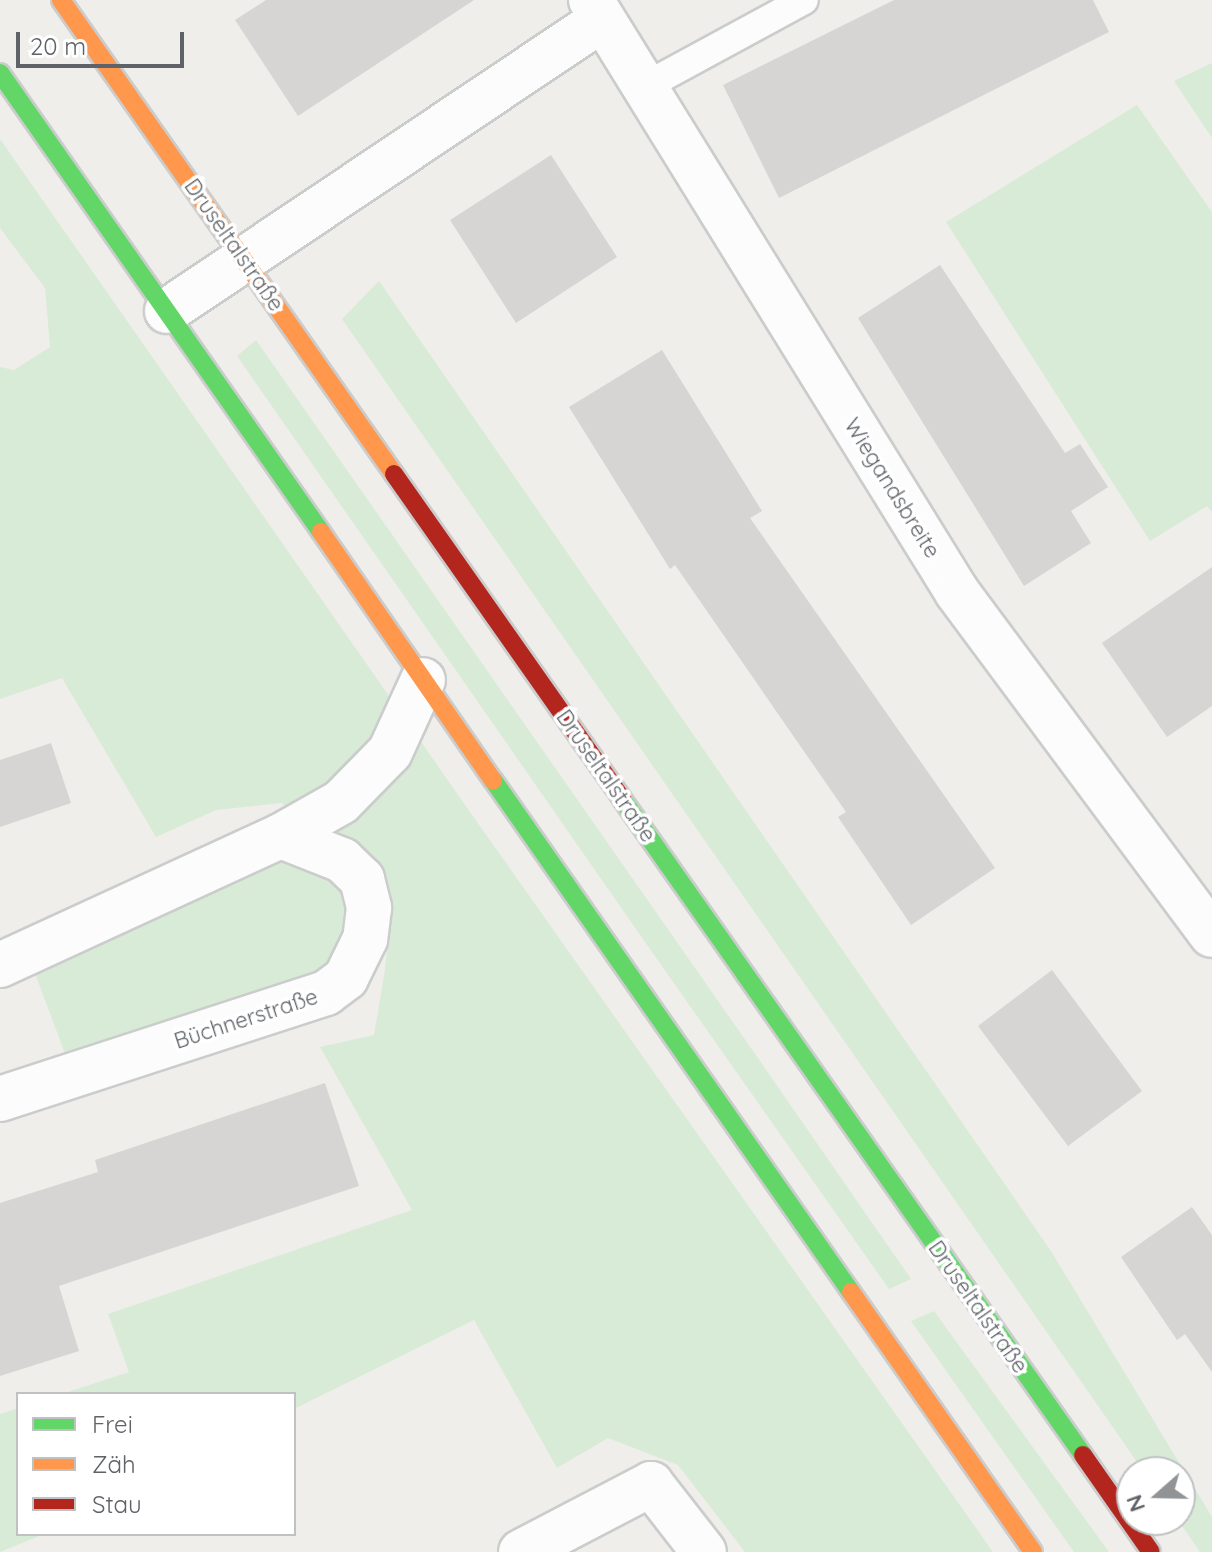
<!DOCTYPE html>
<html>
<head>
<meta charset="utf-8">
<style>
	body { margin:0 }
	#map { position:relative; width:1212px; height:1552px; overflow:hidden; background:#efeeea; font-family:Quicksand,sans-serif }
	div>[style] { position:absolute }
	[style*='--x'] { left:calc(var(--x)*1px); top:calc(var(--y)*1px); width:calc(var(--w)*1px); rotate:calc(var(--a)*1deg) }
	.green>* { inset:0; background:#d8ebd6 }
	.building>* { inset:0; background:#d6d5d3 }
	.roads { filter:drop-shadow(2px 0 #cbcccc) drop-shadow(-2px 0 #cbcccc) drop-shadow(0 2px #cbcccc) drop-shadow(0 -2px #cbcccc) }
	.lane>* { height:28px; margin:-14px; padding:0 14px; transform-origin:14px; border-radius:14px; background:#fdfcfc }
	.street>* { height:44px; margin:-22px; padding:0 22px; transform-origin:22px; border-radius:22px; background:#fdfcfc }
	.fast>* { height:18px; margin:-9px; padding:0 9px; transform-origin:9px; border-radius:9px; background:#63d668 }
	.slow>* { height:18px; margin:-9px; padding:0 9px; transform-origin:9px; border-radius:9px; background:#ff974d }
	.jam>* { height:18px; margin:-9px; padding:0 9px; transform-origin:9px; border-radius:9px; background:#b3261e }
	span { translate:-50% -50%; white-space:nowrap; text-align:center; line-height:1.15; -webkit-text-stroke:7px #fff; paint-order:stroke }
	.street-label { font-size:22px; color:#5f6368 }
	.legend { position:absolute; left:16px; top:1392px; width:280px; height:144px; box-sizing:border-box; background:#fff; border:2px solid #bfc1c3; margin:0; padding:10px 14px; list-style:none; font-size:24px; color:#5f6368 }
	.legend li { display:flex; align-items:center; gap:16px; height:40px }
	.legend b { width:40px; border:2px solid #bfc1c3 }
	.north { position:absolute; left:1116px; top:1456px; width:80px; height:80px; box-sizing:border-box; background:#fff; border:2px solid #bfc1c3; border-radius:50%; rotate:250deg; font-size:22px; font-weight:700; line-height:32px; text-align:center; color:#5f6368 }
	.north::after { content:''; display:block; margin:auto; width:28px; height:36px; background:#919496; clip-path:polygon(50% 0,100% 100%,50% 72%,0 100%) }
	.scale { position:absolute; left:16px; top:32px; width:168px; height:36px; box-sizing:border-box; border:4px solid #5f6368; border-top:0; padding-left:10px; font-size:24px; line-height:28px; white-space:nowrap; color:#5f6368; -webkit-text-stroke:6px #fff; paint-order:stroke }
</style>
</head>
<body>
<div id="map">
	<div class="green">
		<div style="clip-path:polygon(1212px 63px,1212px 138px,1174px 81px)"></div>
		<div style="clip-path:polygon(1137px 105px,1212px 212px,1212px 512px,1207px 506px,1150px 541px,946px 222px)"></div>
		<div style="clip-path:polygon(0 139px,470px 812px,993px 1552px,745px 1552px,678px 1465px,608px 1438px,557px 1468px,474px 1320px,294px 1409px,294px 1394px,62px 1394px,129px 1372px,108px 1314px,412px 1210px,320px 1047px,374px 1035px,385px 970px,391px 902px,347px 843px,281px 803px,216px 810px,156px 837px,62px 678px,0 699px,0 367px,14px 370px,50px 347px,45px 288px,0 228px)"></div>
		<div style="clip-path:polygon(379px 281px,1051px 1251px,1212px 1517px,1212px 1552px,1200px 1552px,1178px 1520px,1180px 1472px,1144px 1472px,342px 319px)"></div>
		<div style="clip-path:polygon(256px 340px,744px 1038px,911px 1279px,889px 1289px,645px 942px,237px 356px)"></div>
		<div style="clip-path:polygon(281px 836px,362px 879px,346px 978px,73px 1075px,27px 952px)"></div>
		<div style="clip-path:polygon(934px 1311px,1109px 1552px,1074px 1552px,911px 1321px)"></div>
		<div style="clip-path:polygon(18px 1408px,18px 1534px,44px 1534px,0 1552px,0 1414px)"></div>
	</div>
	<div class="building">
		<div style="clip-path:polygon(266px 0,474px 0,298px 116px,235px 20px)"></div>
		<div style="clip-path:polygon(894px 0,1093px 0,1109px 32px,779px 198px,723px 85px)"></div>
		<div style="clip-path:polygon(551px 155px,617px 257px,516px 323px,450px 220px)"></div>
		<div style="clip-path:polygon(940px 265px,1065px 453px,1080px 444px,1108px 487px,1071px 511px,1091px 543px,1024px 586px,858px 318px)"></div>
		<div style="clip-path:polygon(662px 350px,762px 511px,750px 518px,995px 868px,911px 925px,838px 817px,846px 812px,675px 565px,670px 569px,569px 407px)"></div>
		<div style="clip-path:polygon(1212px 567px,1212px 706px,1167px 737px,1102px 643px)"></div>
		<div style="clip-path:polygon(51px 743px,71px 803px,0 827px,0 760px)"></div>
		<div style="clip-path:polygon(1052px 970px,1142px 1091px,1068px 1146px,978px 1026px)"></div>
		<div style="clip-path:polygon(325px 1083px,359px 1186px,59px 1286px,79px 1351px,0 1376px,0 1203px,98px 1172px,95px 1160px)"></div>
		<div style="clip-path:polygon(1192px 1207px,1212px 1235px,1212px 1372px,1185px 1334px,1177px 1340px,1121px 1257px)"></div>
	</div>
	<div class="roads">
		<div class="lane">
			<div style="--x:642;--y:88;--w:184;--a:-28.5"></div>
		</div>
		<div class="street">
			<div style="--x:591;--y:0;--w:696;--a:58.27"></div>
			<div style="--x:957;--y:592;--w:427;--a:53.4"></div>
			<div style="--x:167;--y:311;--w:523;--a:-33.84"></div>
			<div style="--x:281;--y:836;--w:69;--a:-29.5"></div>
			<div style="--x:341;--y:802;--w:70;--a:-45.6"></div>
			<div style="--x:390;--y:752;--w:79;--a:-65.4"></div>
			<div style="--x:0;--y:965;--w:309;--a:-24.7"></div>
			<div style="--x:281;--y:836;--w:66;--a:21.5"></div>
			<div style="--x:342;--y:860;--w:28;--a:44"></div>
			<div style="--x:362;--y:879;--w:30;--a:76"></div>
			<div style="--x:369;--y:908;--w:31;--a:97"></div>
			<div style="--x:365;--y:939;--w:43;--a:116"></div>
			<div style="--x:346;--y:978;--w:25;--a:143"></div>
			<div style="--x:326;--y:993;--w:343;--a:162"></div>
			<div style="--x:521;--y:1552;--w:147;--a:-27.6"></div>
			<div style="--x:651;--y:1484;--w:86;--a:52.1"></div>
		</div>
		<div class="fast">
			<div style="--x:0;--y:73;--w:560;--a:55.03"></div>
			<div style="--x:493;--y:780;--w:625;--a:55.04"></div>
			<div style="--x:622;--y:799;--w:802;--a:54.9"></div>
		</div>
		<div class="slow">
			<div style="--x:61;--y:0;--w:579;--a:54.91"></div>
			<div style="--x:321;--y:532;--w:302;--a:55.3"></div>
			<div style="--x:851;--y:1292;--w:317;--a:55"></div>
		</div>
		<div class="jam">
			<div style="--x:394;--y:474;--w:397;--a:54.9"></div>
			<div style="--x:1083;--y:1455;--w:118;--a:55"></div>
		</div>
	</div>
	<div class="street-label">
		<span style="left:234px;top:245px;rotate:55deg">Druseltalstraße</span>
		<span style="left:892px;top:488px;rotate:58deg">Wiegandsbreite</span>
		<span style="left:606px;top:776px;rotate:55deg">Druseltalstraße</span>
		<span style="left:246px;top:1019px;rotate:-18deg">Büchnerstraße</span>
		<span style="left:978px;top:1307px;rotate:55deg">Druseltalstraße</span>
	</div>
	<ul class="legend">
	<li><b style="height:10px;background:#63d668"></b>Frei</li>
	<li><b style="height:10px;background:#ff974d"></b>Zäh</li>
	<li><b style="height:10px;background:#b3261e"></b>Stau</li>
	</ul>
	<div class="north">N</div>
	<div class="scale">20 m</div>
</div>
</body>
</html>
